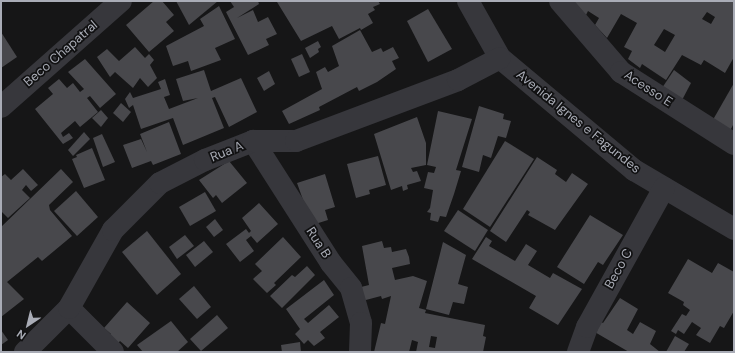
<!DOCTYPE html>
<html>
<head>
<meta charset="utf-8">
<style>
	body { margin:0 }
	#map { position:relative; width:735px; height:353px; overflow:hidden; background:#161617; font-family:"DM Sans",sans-serif }
	div>[style] { position:absolute }
	[style*='--x'] { left:calc(var(--x)*1px); top:calc(var(--y)*1px); width:calc(var(--w)*1px); rotate:calc(var(--a)*1deg) }
	.building>* { inset:0; background:#48484c }
	.minor>* { height:22px; margin:-11px; padding:0 11px; transform-origin:11px; border-radius:11px; background:#37373c }
	span { translate:-50% -50%; white-space:nowrap; text-align:center; line-height:1.15; -webkit-text-stroke:3.5px #111112; paint-order:stroke }
	.street-label { font-size:13px; color:#a9acb6 }
	.frame { position:absolute; inset:0; border:2px solid #a9acb6; pointer-events:none }
	.north { position:absolute; left:8px; top:305px; width:40px; height:40px; -webkit-text-stroke:3px #111112; paint-order:stroke; rotate:215deg; font-size:11px; font-weight:700; line-height:16px; text-align:center; color:#a9acb6 }
	.north::after { content:''; display:block; margin:auto; width:14px; height:18px; background:#a9acb6; clip-path:polygon(50% 0,100% 100%,50% 72%,0 100%) }
</style>
</head>
<body>
<div id="map">
	<div class="building">
		<div style="clip-path:polygon(154px 1px,162px 1px,174px 15px,166px 22px,174px 31px,149px 52px,126px 25px)"></div>
		<div style="clip-path:polygon(176px 1px,218px 1px,189px 25px)"></div>
		<div style="clip-path:polygon(230px 1px,258px 1px,259px 4px,237px 18px,253px 10px,258px 22px,268px 17px,277px 34px,266px 39px,269px 45px,248px 55px,226px 12px,234px 7px)"></div>
		<div style="clip-path:polygon(378px 1px,380px 4px,373px 7px,375px 10px,368px 14px,373px 23px,361px 30px,360px 28px,339px 39px,332px 26px,301px 41px,277px 2px)"></div>
		<div style="clip-path:polygon(evenodd,573px 1px,734px 1px,734px 57px,725px 73px,704px 60px,701px 65px,682px 55px,666px 80px,642px 64px,640px 68px,628px 59px,632px 51px,624px 47px,637px 23px,621px 14px,607px 38px,595px 25px,599px 18px,588px 11px,586px 15px,573px 1px,707px 12px,715px 17px,711px 24px,702px 19px,707px 12px,573px 1px,664px 29px,675px 35px,665px 52px,654px 45px,664px 29px)"></div>
		<div style="clip-path:polygon(219px 6px,235px 39px,215px 48px,221px 60px,191px 71px,188px 61px,173px 66px,166px 46px,204px 26px,200px 19px)"></div>
		<div style="clip-path:polygon(428px 9px,452px 49px,428px 62px,407px 21px)"></div>
		<div style="clip-path:polygon(360px 30px,372px 52px,381px 48px,383px 52px,393px 47px,399px 58px,392px 61px,396px 69px,377px 82px,359px 91px,357px 87px,319px 107px,320px 110px,289px 124px,282px 111px,322px 89px,316px 72px,325px 67px,328px 72px,339px 66px,332px 46px)"></div>
		<div style="clip-path:polygon(1px 32px,17px 57px,1px 68px)"></div>
		<div style="clip-path:polygon(318px 41px,321px 47px,318px 49px,319px 52px,310px 58px,305px 48px)"></div>
		<div style="clip-path:polygon(135px 47px,145px 58px,149px 54px,154px 60px,150px 65px,157px 78px,148px 87px,140px 78px,133px 88px,115px 72px,110px 77px,97px 57px,107px 49px,119px 61px)"></div>
		<div style="clip-path:polygon(302px 54px,310px 72px,299px 77px,291px 59px)"></div>
		<div style="clip-path:polygon(85px 59px,116px 94px,100px 108px,90px 96px,87px 98px,98px 112px,80px 127px,75px 121px,61px 133px,63px 137px,69px 133px,73px 138px,63px 144px,35px 109px,53px 94px,48px 88px,59px 79px,67px 88px,73px 83px,80px 92px,84px 89px,68px 72px)"></div>
		<div style="clip-path:polygon(204px 70px,211px 91px,241px 78px,257px 112px,229px 127px,215px 97px,212px 98px,224px 128px,183px 145px,173px 118px,141px 129px,133px 105px,129px 108px,125px 99px,130px 92px,133px 98px,161px 89px,158px 82px,165px 79px,170px 95px,164px 97px,169px 109px,198px 98px,183px 101px,176px 79px)"></div>
		<div style="clip-path:polygon(674px 70px,691px 83px,681px 102px,662px 88px)"></div>
		<div style="clip-path:polygon(269px 71px,275px 84px,264px 91px,257px 78px)"></div>
		<div style="clip-path:polygon(734px 83px,734px 123px,728px 135px,710px 125px)"></div>
		<div style="clip-path:polygon(121px 103px,131px 112px,123px 122px,113px 113px)"></div>
		<div style="clip-path:polygon(479px 106px,504px 114px,503px 119px,511px 121px,506px 138px,498px 136px,491px 158px,483px 155px,479px 172px,462px 167px)"></div>
		<div style="clip-path:polygon(101px 110px,108px 118px,101px 127px,92px 118px)"></div>
		<div style="clip-path:polygon(438px 111px,472px 119px,456px 170px,461px 171px,454px 194px,446px 217px,440px 216px,438px 222px,430px 220px,431px 213px,427px 212px,430px 208px,433px 190px,424px 188px,428px 172px,434px 173px,436px 167px,427px 165px)"></div>
		<div style="clip-path:polygon(417px 117px,426px 143px,426px 165px,411px 168px,413px 172px,417px 171px,421px 181px,407px 185px,408px 189px,403px 191px,402px 186px,391px 190px,374px 134px)"></div>
		<div style="clip-path:polygon(169px 122px,181px 154px,153px 165px,151px 161px,132px 168px,123px 145px,141px 139px,147px 152px,140px 134px)"></div>
		<div style="clip-path:polygon(84px 132px,90px 139px,73px 156px,68px 150px)"></div>
		<div style="clip-path:polygon(102px 134px,115px 162px,103px 167px,93px 138px)"></div>
		<div style="clip-path:polygon(505px 141px,534px 159px,490px 227px,463px 209px)"></div>
		<div style="clip-path:polygon(92px 148px,105px 180px,84px 188px,72px 159px,77px 157px,76px 155px)"></div>
		<div style="clip-path:polygon(378px 156px,386px 185px,369px 190px,370px 194px,356px 198px,347px 164px)"></div>
		<div style="clip-path:polygon(537px 157px,557px 170px,555px 174px,566px 182px,572px 173px,588px 184px,555px 230px,528px 215px,530px 212px,527px 210px,506px 242px,490px 231px)"></div>
		<div style="clip-path:polygon(229px 161px,247px 183px,222px 203px,216px 195px,213px 198px,199px 180px)"></div>
		<div style="clip-path:polygon(23px 169px,38px 185px,31px 191px,26px 185px,22px 190px,30px 198px,8px 218px,1px 211px,1px 177px,5px 174px,11px 180px)"></div>
		<div style="clip-path:polygon(61px 169px,73px 182px,49px 205px,50px 210px,72px 236px,42px 261px,38px 257px,7px 282px,24px 299px,1px 317px,1px 227px)"></div>
		<div style="clip-path:polygon(325px 174px,335px 207px,325px 210px,328px 220px,312px 225px,297px 183px)"></div>
		<div style="clip-path:polygon(76px 191px,98px 217px,77px 236px,54px 211px)"></div>
		<div style="clip-path:polygon(205px 192px,216px 211px,190px 226px,179px 207px)"></div>
		<div style="clip-path:polygon(259px 203px,278px 224px,257px 243px,251px 236px,246px 240px,254px 251px,240px 262px,226px 244px,246px 229px,249px 233px,251px 231px,242px 218px)"></div>
		<div style="clip-path:polygon(458px 210px,488px 230px,475px 251px,444px 231px)"></div>
		<div style="clip-path:polygon(590px 215px,623px 235px,603px 265px,598px 262px,584px 284px,557px 267px)"></div>
		<div style="clip-path:polygon(215px 219px,223px 230px,214px 237px,206px 227px)"></div>
		<div style="clip-path:polygon(147px 231px,181px 274px,157px 295px,122px 252px)"></div>
		<div style="clip-path:polygon(185px 235px,194px 246px,177px 259px,169px 247px)"></div>
		<div style="clip-path:polygon(283px 237px,301px 257px,274px 283px,276px 285px,267px 293px,253px 279px,262px 271px,255px 264px)"></div>
		<div style="clip-path:polygon(486px 237px,492px 241px,489px 246px,515px 261px,526px 244px,537px 251px,528px 265px,550px 278px,553px 273px,582px 289px,558px 325px,529px 308px,536px 296px,472px 259px)"></div>
		<div style="clip-path:polygon(204px 241px,213px 252px,195px 267px,186px 255px)"></div>
		<div style="clip-path:polygon(evenodd,382px 241px,384px 248px,391px 247px,392px 252px,406px 249px,409px 257px,410px 264px,392px 268px,395px 280px,413px 276px,427px 281px,419px 308px,426px 310px,425px 313px,485px 325px,483px 336px,486px 337px,483px 352px,416px 352px,418px 342px,412px 340px,409px 352px,374px 352px,381px 323px,385px 324px,391px 296px,382px 299px,381px 296px,362px 301px,357px 288px,369px 285px,362px 246px,382px 241px,431px 336px,437px 337px,435px 348px,429px 347px,431px 336px)"></div>
		<div style="clip-path:polygon(443px 242px,466px 255px,458px 284px,468px 287px,464px 304px,453px 302px,449px 315px,426px 309px)"></div>
		<div style="clip-path:polygon(688px 259px,712px 273px,718px 263px,734px 272px,734px 311px,724px 328px,720px 326px,710px 343px,696px 335px,701px 328px,692px 322px,684px 334px,678px 330px,676px 334px,671px 331px,682px 314px,686px 316px,690px 310px,683px 305px,684px 302px,668px 293px)"></div>
		<div style="clip-path:polygon(307px 266px,315px 275px,282px 308px,270px 296px,292px 275px,295px 277px)"></div>
		<div style="clip-path:polygon(324px 280px,334px 295px,304px 319px,308px 323px,329px 305px,339px 317px,320px 332px,325px 338px,314px 346px,308px 340px,304px 344px,295px 334px,300px 329px,286px 309px)"></div>
		<div style="clip-path:polygon(194px 286px,211px 307px,197px 319px,179px 299px)"></div>
		<div style="clip-path:polygon(620px 298px,638px 309px,627px 330px,633px 334px,640px 322px,656px 331px,650px 344px,660px 352px,629px 352px,593px 331px,598px 320px,603px 323px)"></div>
		<div style="clip-path:polygon(127px 302px,150px 323px,128px 348px,120px 341px,114px 348px,105px 340px,111px 334px,104px 328px)"></div>
		<div style="clip-path:polygon(217px 315px,228px 328px,201px 351px,190px 339px)"></div>
		<div style="clip-path:polygon(171px 321px,188px 342px,177px 352px,143px 352px,137px 345px)"></div>
		<div style="clip-path:polygon(1px 330px,8px 340px,1px 345px)"></div>
		<div style="clip-path:polygon(675px 336px,689px 344px,684px 352px,666px 352px)"></div>
		<div style="clip-path:polygon(300px 342px,301px 352px,282px 352px,281px 345px)"></div>
	</div>
	<div class="minor">
		<div style="--x:468;--y:1;--w:65;--a:60.7"></div>
		<div style="--x:500;--y:58;--w:175;--a:39.9"></div>
		<div style="--x:634;--y:170;--w:116;--a:30.5"></div>
		<div style="--x:560;--y:1;--w:94;--a:49.3"></div>
		<div style="--x:621;--y:72;--w:134;--a:32.5"></div>
		<div style="--x:1;--y:107;--w:160;--a:-41.5"></div>
		<div style="--x:253;--y:141;--w:145;--a:57.4"></div>
		<div style="--x:331;--y:263;--w:32;--a:51"></div>
		<div style="--x:351;--y:288;--w:36;--a:74"></div>
		<div style="--x:361;--y:323;--w:29;--a:92"></div>
		<div style="--x:69;--y:308;--w:62;--a:45"></div>
		<div style="--x:25;--y:352;--w:62;--a:-45"></div>
		<div style="--x:69;--y:308;--w:90;--a:-60.6"></div>
		<div style="--x:113;--y:230;--w:66;--a:-45"></div>
		<div style="--x:160;--y:183;--w:51;--a:-27.1"></div>
		<div style="--x:205;--y:160;--w:52;--a:-21.6"></div>
		<div style="--x:253;--y:141;--w:43;--a:0"></div>
		<div style="--x:296;--y:141;--w:173;--a:-20.6"></div>
		<div style="--x:458;--y:80;--w:47;--a:-27.6"></div>
		<div style="--x:578;--y:352;--w:27;--a:-70"></div>
		<div style="--x:587;--y:327;--w:159;--a:-61"></div>
	</div>
	<div class="street-label">
		<span style="left:61px;top:54px;rotate:-41deg">Beco Chapatral</span>
		<span style="left:648px;top:89px;rotate:33deg">Acesso E</span>
		<span style="left:578px;top:122px;rotate:39deg">Avenida Ignes e Fagundes</span>
		<span style="left:227px;top:152px;rotate:-22deg">Rua A</span>
		<span style="left:318px;top:243px;rotate:57deg">Rua B</span>
		<span style="left:619px;top:269px;rotate:-61deg">Beco C</span>
	</div>
	<div class="frame"></div>
	<div class="north">N</div>
</div>
</body>
</html>
